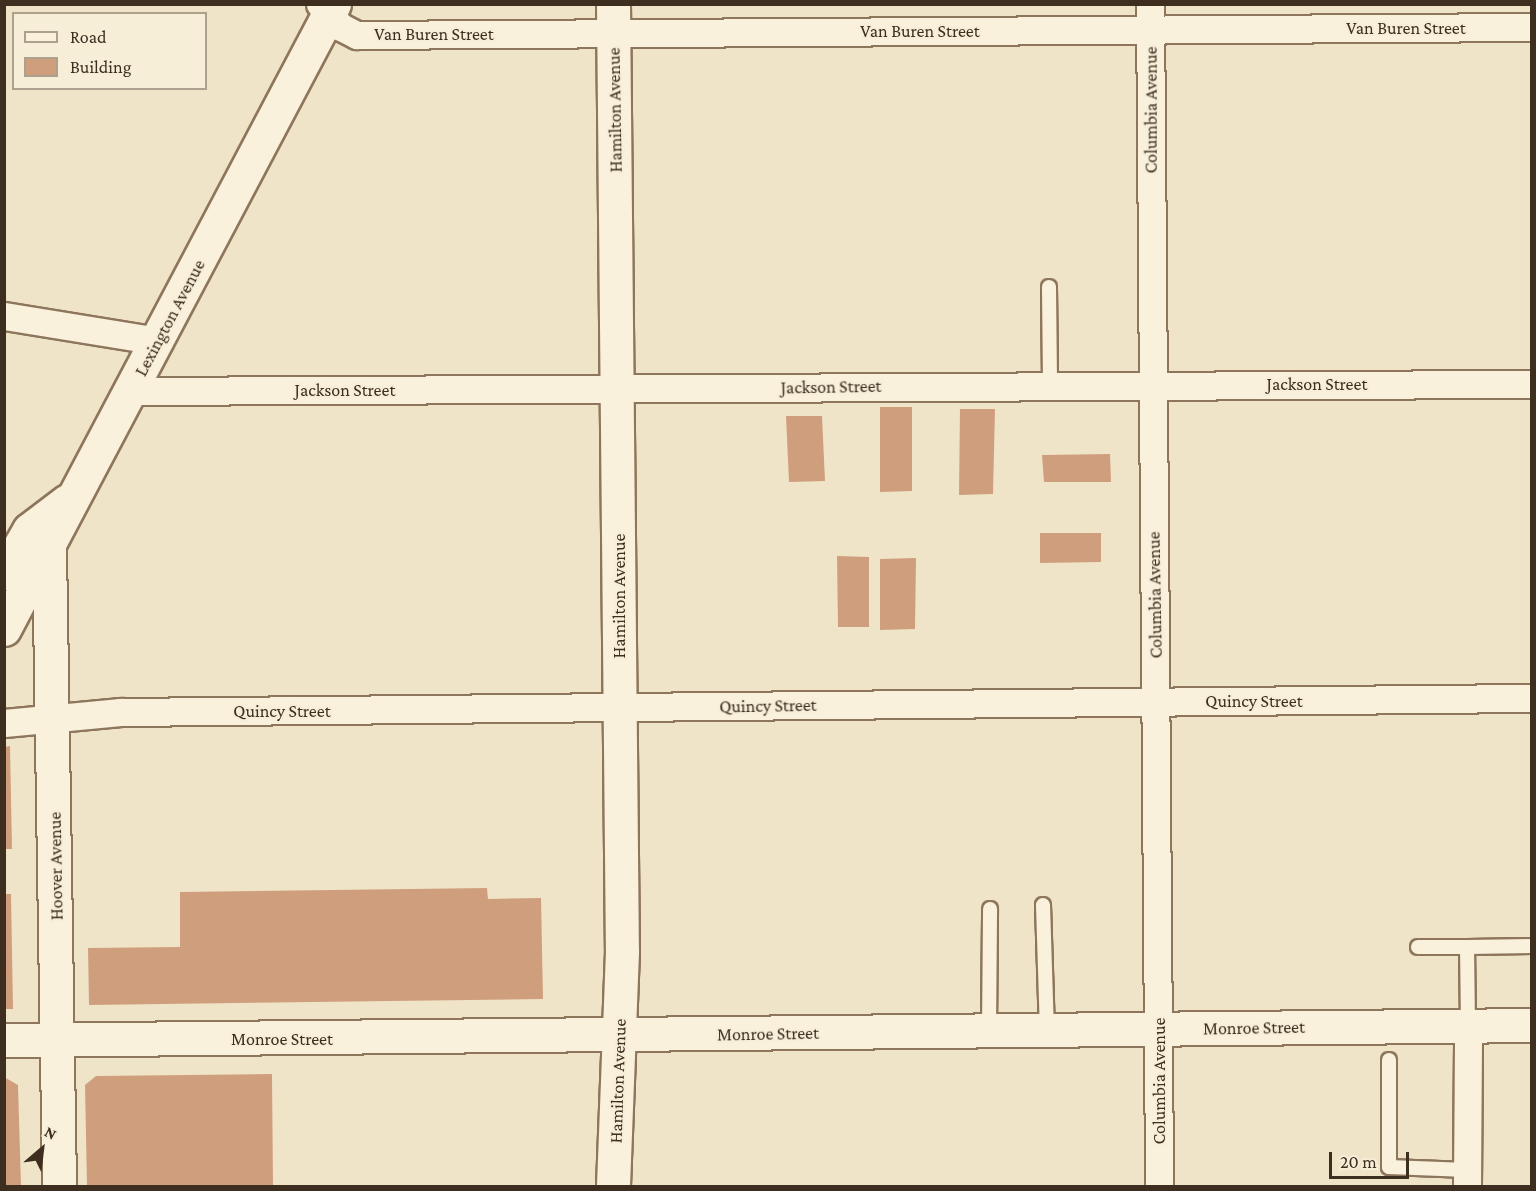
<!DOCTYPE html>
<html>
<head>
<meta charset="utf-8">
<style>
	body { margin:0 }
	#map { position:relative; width:1536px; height:1191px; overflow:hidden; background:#f0e4c8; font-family:"Crimson Pro",serif }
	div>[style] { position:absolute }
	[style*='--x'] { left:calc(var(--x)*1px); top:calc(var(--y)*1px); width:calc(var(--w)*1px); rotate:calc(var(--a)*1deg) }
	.building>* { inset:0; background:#cf9f7d }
	.roads { filter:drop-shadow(2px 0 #8d765c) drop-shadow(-2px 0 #8d765c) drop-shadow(0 2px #8d765c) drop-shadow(0 -2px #8d765c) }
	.service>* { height:14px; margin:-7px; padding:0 7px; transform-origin:7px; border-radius:7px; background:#faf1dc }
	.minor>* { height:27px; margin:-13.5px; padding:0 13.5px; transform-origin:13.5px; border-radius:13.5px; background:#faf1dc }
	.secondary>* { height:33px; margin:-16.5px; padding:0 16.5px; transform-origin:16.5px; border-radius:16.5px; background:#faf1dc }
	span { translate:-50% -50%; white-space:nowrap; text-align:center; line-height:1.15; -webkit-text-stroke:4.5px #f7eed8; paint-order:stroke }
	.street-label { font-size:18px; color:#3d2e20 }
	.frame { position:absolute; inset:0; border:6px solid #3d2e20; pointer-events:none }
	.legend { position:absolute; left:12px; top:12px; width:195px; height:78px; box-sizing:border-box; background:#f7eed8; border:2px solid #ada18e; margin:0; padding:8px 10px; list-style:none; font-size:18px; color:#3d2e20 }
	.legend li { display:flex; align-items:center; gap:12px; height:30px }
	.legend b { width:30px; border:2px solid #ada18e }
	.north { position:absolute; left:12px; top:1119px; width:60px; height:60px; -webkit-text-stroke:4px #f7eed8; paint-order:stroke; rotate:28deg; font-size:16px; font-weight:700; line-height:24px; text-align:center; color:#3d2e20 }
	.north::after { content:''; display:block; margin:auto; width:21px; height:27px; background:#3d2e20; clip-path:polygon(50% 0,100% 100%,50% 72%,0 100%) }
	.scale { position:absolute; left:1329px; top:1152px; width:80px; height:27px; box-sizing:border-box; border:3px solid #3d2e20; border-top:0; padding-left:8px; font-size:18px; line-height:21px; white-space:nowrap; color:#3d2e20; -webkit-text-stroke:4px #f7eed8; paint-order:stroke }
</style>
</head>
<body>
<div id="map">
	<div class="building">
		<div style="clip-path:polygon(880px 407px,912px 407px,912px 491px,880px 492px)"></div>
		<div style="clip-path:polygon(960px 409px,995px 409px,993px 494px,959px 495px)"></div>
		<div style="clip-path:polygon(786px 416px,822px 416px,825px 481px,789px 482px)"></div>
		<div style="clip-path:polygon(1110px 454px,1111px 482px,1044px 482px,1042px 455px)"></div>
		<div style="clip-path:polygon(1040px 533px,1101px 533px,1101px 562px,1040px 563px)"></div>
		<div style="clip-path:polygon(837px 556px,869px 557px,869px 627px,838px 627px)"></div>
		<div style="clip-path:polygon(916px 558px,915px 629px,880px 630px,880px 559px)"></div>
		<div style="clip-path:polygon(10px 746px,12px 849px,4px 849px,4px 747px)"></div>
		<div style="clip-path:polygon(487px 888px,488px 899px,541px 898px,543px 999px,89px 1005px,88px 948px,180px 947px,180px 892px)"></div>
		<div style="clip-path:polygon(4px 894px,11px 894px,13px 1009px,4px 1009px)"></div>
		<div style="clip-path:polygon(272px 1074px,273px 1186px,87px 1186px,85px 1085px,96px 1076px)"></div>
		<div style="clip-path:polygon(4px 1077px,18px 1085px,21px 1186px,4px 1186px)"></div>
	</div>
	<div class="roads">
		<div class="service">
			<div style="--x:1049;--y:287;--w:98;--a:89.4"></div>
			<div style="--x:1043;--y:905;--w:125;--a:88.2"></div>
			<div style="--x:1418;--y:947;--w:49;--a:0"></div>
			<div style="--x:1468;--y:1026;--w:79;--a:-90.7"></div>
			<div style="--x:1467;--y:947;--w:65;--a:-0.9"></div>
			<div style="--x:989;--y:1031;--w:122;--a:-89.5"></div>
			<div style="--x:1389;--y:1060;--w:107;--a:90"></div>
			<div style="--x:1389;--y:1167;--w:78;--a:2.2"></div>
		</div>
		<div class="minor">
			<div style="--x:320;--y:4;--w:31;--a:48"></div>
			<div style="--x:341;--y:27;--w:18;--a:27"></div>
			<div style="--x:357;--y:35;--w:1175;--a:-0.39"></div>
			<div style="--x:1150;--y:4;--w:1182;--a:89.56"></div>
			<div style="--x:4;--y:316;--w:157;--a:9.2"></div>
			<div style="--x:131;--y:391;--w:1401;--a:-0.29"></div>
			<div style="--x:4;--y:723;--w:117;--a:-5.4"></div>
			<div style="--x:120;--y:712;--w:1412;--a:-0.57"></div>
			<div style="--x:1467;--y:1186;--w:160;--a:-89.6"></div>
		</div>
		<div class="secondary">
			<div style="--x:613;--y:4;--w:947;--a:89.46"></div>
			<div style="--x:622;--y:951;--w:235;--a:92.2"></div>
			<div style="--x:49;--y:548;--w:638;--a:89.1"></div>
			<div style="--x:4;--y:573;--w:50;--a:-59.8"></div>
			<div style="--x:29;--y:530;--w:48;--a:-37.3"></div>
			<div style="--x:4;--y:629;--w:707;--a:-62.17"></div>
			<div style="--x:4;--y:1040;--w:1528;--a:-0.56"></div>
		</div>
	</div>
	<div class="street-label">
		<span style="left:1406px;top:28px">Van Buren Street</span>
		<span style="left:920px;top:31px">Van Buren Street</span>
		<span style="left:434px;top:34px">Van Buren Street</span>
		<span style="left:615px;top:110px;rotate:-91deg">Hamilton Avenue</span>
		<span style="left:1151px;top:110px;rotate:-90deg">Columbia Avenue</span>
		<span style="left:170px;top:318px;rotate:-62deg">Lexington Avenue</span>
		<span style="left:1317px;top:384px">Jackson Street</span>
		<span style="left:831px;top:387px;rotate:-1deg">Jackson Street</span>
		<span style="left:345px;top:390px">Jackson Street</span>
		<span style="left:1155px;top:595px;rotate:-91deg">Columbia Avenue</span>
		<span style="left:619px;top:596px;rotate:-90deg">Hamilton Avenue</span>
		<span style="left:1254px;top:701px">Quincy Street</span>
		<span style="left:768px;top:706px;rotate:-1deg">Quincy Street</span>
		<span style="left:282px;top:711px">Quincy Street</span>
		<span style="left:56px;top:866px;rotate:-91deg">Hoover Avenue</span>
		<span style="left:1254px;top:1028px;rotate:-1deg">Monroe Street</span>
		<span style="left:768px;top:1034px;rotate:-1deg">Monroe Street</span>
		<span style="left:282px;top:1039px">Monroe Street</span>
		<span style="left:618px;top:1081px;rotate:-88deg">Hamilton Avenue</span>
		<span style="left:1159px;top:1081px;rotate:-90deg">Columbia Avenue</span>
	</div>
	<div class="frame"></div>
	<ul class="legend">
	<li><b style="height:8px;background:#faf1dc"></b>Road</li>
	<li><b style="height:16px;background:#cf9f7d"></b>Building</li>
	</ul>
	<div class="north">N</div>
	<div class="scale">20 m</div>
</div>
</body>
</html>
